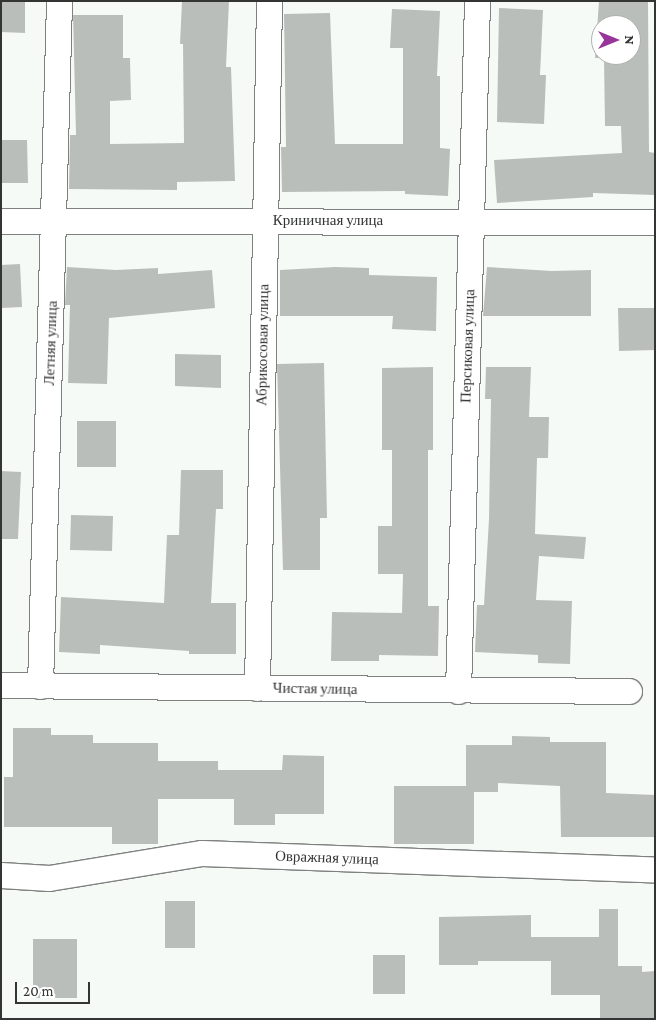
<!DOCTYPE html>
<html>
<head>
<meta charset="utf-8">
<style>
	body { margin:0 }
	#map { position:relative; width:656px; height:1020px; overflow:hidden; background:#f6faf7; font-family:"Crimson Pro",serif }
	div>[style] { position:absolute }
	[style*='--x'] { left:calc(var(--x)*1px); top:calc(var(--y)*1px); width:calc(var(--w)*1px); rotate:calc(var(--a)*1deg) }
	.building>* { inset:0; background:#babebb }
	.roads { filter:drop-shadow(1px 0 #7e817f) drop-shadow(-1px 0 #7e817f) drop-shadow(0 1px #7e817f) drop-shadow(0 -1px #7e817f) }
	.street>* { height:25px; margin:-12.5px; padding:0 12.5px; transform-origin:12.5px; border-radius:12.5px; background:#fff }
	span { translate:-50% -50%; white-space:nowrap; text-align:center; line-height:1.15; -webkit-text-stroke:5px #fff; paint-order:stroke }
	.street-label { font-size:15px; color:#333534 }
	.frame { position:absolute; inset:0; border:2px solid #333534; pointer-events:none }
	.north { position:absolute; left:591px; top:15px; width:50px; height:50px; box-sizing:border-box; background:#fff; border:1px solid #adaeae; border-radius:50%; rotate:90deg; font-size:14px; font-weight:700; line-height:20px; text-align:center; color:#333534 }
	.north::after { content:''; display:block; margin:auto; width:18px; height:22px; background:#97359b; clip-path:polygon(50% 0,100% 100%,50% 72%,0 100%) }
	.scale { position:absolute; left:15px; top:982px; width:75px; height:22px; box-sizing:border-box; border:2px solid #333534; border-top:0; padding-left:6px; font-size:15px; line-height:18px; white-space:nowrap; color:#333534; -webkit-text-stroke:4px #fff; paint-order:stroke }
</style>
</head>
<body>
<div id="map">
	<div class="building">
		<div style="clip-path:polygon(1px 1px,25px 1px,25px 33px,1px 32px)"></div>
		<div style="clip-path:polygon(182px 1px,229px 1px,226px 67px,231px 67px,235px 181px,177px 182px,177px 190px,69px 189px,70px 135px,76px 135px,73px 15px,123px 15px,123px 58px,130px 58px,131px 100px,110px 101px,110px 144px,184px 143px,183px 44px,180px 44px)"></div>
		<div style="clip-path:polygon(evenodd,599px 1px,648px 1px,649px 152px,655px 153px,655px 195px,593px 193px,593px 197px,497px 203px,494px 160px,622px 153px,621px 126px,605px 126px,604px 58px,595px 58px,599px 1px,601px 25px,631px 25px,631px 55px,601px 55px,601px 25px)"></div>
		<div style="clip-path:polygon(499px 8px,543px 10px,540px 75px,546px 75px,544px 124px,497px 122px)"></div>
		<div style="clip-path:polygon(392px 9px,440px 11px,437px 76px,440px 76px,440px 148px,450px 149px,448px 196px,405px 194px,405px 191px,282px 192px,281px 147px,286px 147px,284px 14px,330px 13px,335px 144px,403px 144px,403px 48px,390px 48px)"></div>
		<div style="clip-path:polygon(1px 140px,27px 140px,28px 183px,1px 183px)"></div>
		<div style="clip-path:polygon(20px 264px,22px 307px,1px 308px,1px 265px)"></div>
		<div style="clip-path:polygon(67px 267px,116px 270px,158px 268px,158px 274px,212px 270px,215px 308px,109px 318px,107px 384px,68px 383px,70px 305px,65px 305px)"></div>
		<div style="clip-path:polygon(335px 267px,369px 268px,369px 275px,437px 277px,436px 331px,392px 329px,393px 316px,280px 316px,280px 270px)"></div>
		<div style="clip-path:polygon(487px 267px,552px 271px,591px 270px,591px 316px,483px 316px)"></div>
		<div style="clip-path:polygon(618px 308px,655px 308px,655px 350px,619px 351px)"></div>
		<div style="clip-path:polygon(175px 354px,221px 355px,221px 388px,175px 386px)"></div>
		<div style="clip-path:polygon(324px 363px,327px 518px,320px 518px,320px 570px,283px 570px,277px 364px)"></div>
		<div style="clip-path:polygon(433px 367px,433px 450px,428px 450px,428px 606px,439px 606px,438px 656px,379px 655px,379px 661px,331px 661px,332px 612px,402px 613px,403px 574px,378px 574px,378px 526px,392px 526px,392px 450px,382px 450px,382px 368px)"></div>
		<div style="clip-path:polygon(486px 367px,531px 367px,529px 417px,549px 417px,548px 458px,537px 458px,535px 534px,586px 537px,584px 559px,539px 556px,536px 600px,572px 601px,570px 664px,538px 663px,538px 655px,475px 652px,477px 605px,484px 605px,489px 519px,491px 399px,485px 399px)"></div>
		<div style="clip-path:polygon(77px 421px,116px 421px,116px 467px,77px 467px)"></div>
		<div style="clip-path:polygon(181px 470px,223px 470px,223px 509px,216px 509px,211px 603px,236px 603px,236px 654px,189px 654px,189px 651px,100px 645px,100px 654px,59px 652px,61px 597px,164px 603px,167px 535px,179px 535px)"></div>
		<div style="clip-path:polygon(1px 471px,21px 472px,18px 539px,1px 539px)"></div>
		<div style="clip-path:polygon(71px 515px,113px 516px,112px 551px,70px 550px)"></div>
		<div style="clip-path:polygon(13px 728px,51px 728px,51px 735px,93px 735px,93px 743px,158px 743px,158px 761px,218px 761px,218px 770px,282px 770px,283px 755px,324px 756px,324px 814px,275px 814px,275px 825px,234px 825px,234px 799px,158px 799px,158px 844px,112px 844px,112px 827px,4px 827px,4px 777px,13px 777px)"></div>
		<div style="clip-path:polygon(512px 736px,550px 737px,550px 742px,606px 742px,606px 793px,655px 795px,655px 837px,561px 837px,560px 786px,498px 783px,498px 792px,474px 792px,474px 844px,394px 844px,394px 786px,466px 786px,466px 745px,512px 745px)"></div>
		<div style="clip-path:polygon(165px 901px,195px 901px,195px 948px,165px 948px)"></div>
		<div style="clip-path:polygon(599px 909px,618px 909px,618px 966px,642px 966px,642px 972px,655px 971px,655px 1019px,600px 1019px,600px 995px,551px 995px,551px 961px,478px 961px,478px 965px,439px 965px,439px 917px,531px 915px,531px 937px,599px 937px)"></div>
		<div style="clip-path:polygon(33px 939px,77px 939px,77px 998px,33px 998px)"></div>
		<div style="clip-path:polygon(373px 955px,405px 955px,405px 994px,373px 994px)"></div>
	</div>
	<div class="roads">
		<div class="street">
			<div style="--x:1;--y:221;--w:654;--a:0.09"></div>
			<div style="--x:1;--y:685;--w:628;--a:0.55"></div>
			<div style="--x:40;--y:686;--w:685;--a:-88.41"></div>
			<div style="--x:257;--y:688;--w:687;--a:-89"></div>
			<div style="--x:458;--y:691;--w:690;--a:-88.42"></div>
			<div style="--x:1;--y:875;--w:48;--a:3.6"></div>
			<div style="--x:49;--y:878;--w:155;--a:-9.3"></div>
			<div style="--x:202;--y:853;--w:453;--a:2.1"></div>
		</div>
	</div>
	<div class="street-label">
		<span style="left:328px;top:221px">Криничная улица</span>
		<span style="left:51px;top:343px;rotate:-88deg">Летняя улица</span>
		<span style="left:263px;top:345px;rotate:-89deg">Абрикосовая улица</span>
		<span style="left:468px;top:346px;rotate:-88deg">Персиковая улица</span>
		<span style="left:315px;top:689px;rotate:1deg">Чистая улица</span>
		<span style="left:327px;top:858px;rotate:2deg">Овражная улица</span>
	</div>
	<div class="frame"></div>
	<div class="north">N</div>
	<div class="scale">20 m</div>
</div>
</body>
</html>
